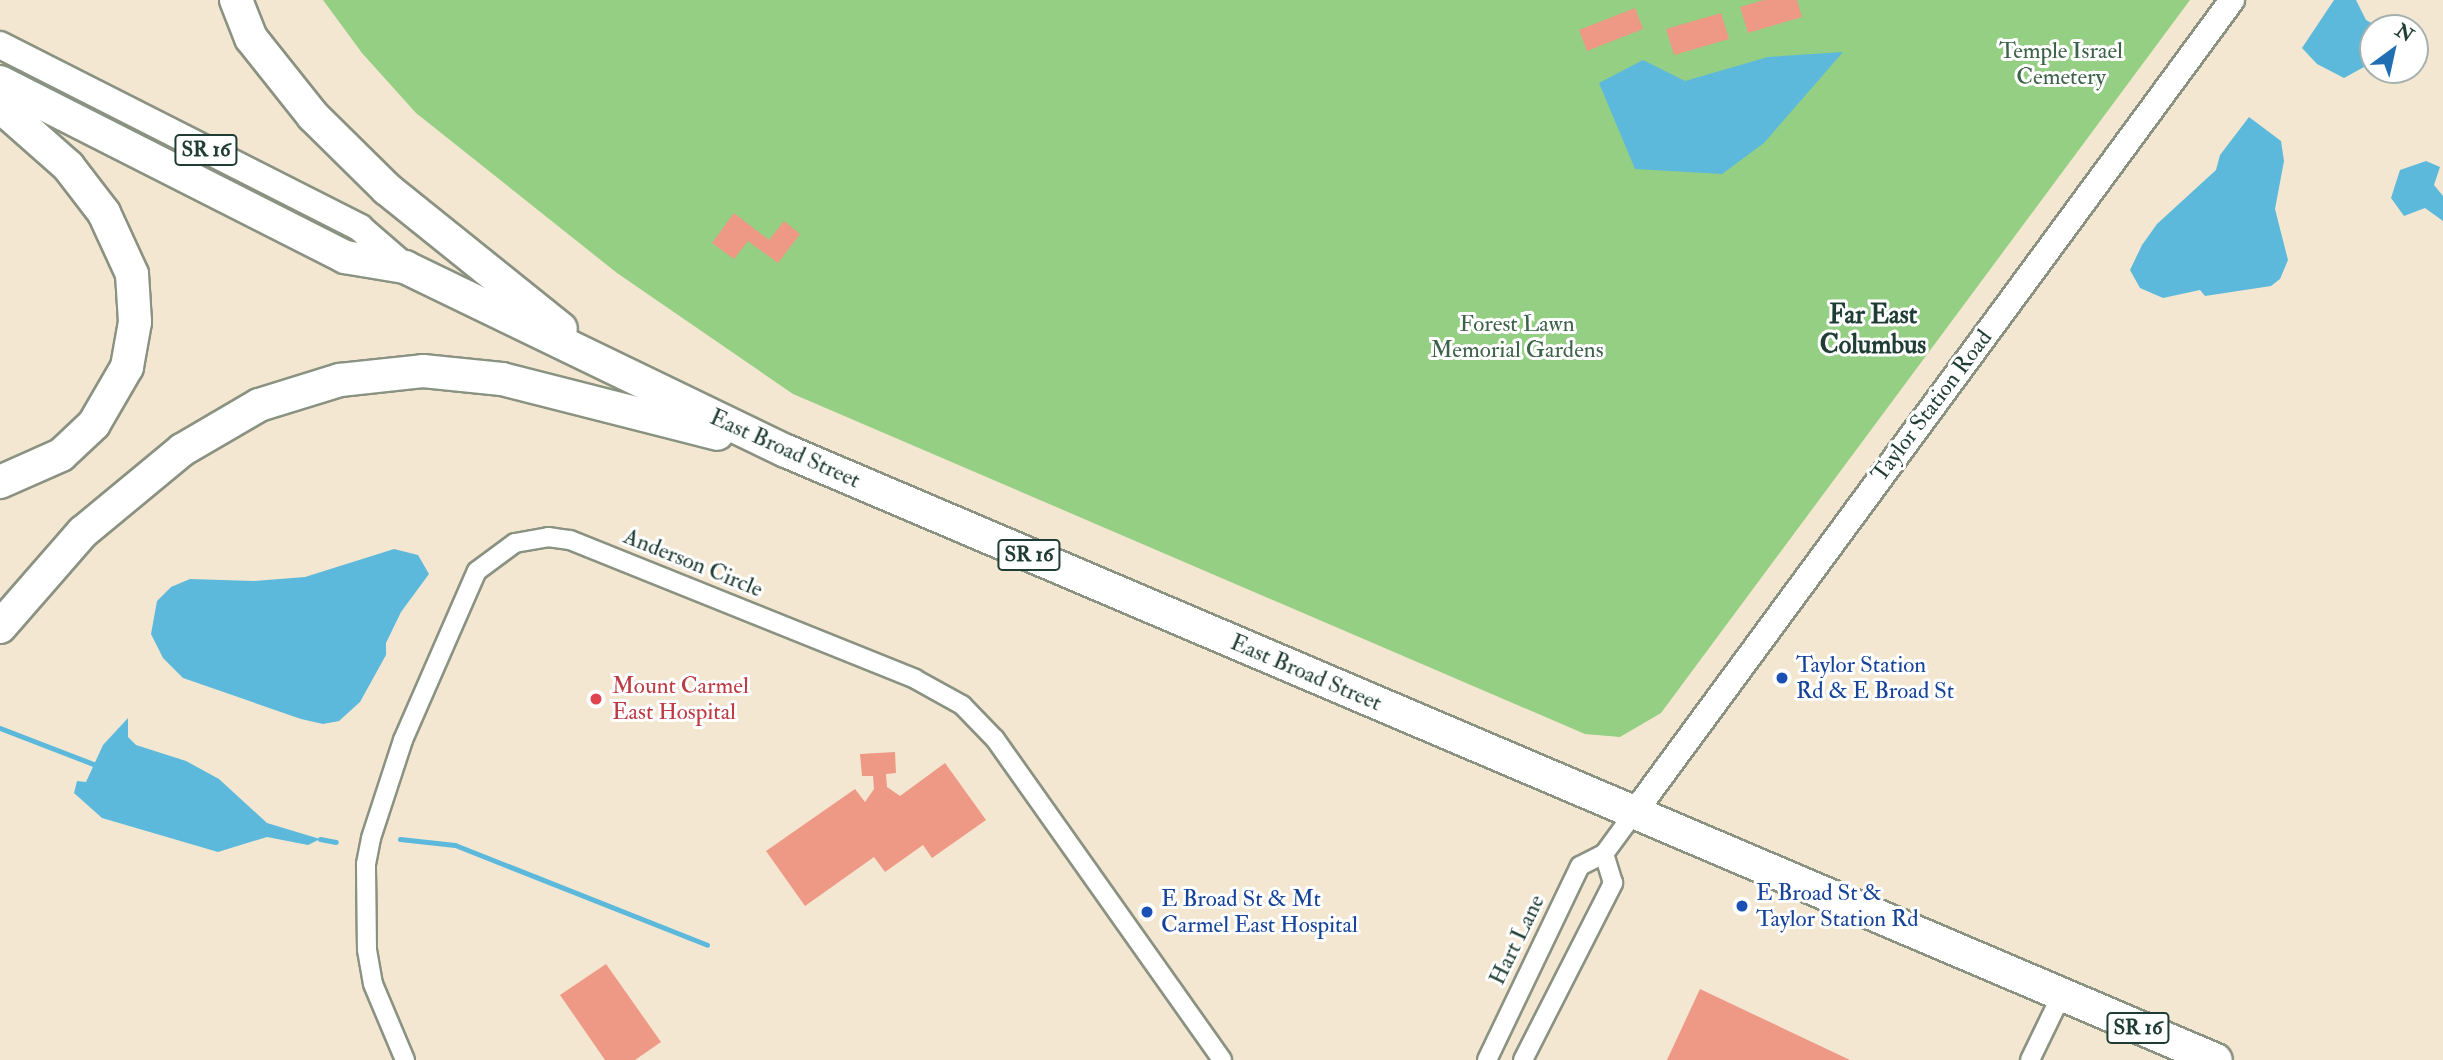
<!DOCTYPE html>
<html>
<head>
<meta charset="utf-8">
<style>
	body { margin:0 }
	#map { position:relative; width:2443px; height:1060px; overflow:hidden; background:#f4e7d1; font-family:"IM FELL Double Pica",serif }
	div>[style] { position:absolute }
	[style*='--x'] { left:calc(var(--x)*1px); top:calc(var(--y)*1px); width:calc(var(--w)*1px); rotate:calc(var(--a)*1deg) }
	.green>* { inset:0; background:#94cf83 }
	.water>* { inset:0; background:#5db9db }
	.stream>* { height:5px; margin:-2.5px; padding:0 2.5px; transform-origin:2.5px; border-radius:2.5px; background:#5db9db }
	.building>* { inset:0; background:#ee9886 }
	.roads { filter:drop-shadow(2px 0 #8a9282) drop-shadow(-2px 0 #8a9282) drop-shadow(0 2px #8a9282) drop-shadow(0 -2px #8a9282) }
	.street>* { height:18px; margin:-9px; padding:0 9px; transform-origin:9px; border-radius:9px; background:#fff }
	.secondary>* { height:24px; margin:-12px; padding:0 12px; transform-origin:12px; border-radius:12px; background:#fff }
	.primary>* { height:26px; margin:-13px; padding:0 13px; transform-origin:13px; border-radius:13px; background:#fff }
	.highway>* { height:32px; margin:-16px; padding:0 16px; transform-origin:16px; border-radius:16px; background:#fff }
	.dots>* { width:19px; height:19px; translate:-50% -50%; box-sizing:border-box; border:4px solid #fff; border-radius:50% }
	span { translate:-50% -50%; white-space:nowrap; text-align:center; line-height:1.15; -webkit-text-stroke:6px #fff; paint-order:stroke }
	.shield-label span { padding:2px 5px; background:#fff; border:2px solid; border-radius:5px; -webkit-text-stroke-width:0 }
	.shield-label { font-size:21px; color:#1f3d34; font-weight:700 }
	.park-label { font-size:23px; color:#3c6248 }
	.street-label { font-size:23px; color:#1f3d34 }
	.transit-label { font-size:23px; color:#164399 }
	.left { translate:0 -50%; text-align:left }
	.health-label { font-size:23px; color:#be3a42 }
	.quarter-label { font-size:26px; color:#1f3d34; font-weight:700 }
	.north { position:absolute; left:2359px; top:14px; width:70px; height:70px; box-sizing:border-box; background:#fff; border:2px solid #a5b1ae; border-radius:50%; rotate:33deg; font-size:19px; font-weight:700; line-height:28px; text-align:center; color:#1f3d34 }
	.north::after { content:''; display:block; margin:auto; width:24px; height:32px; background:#1f6fb2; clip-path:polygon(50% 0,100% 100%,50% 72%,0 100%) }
</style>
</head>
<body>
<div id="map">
	<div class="green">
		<div style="clip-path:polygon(323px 0,2190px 0,1661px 713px,1620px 737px,1585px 734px,793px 394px,617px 273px,416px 113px,362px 53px)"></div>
	</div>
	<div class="water">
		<div style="clip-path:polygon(2334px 0,2356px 0,2366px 20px,2381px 28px,2373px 28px,2373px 62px,2344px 78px,2317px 64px,2302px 48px)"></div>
		<div style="clip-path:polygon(1843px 52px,1764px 143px,1722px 174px,1635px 169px,1599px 83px,1643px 60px,1685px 81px,1768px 57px)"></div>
		<div style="clip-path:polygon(2249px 117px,2281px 141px,2284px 161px,2275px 209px,2288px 260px,2280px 279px,2271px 286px,2205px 296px,2200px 290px,2163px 298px,2140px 288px,2130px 270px,2142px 245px,2157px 224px,2216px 170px,2220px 155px)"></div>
		<div style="clip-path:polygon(2426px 161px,2440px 167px,2434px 185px,2443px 196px,2443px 221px,2425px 208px,2404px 216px,2391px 198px,2400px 170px)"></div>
		<div style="clip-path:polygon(394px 549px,418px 555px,429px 574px,401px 612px,386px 643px,386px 655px,360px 702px,339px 721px,323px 724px,301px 719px,183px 678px,163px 658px,151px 634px,157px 601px,171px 587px,190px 579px,254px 581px,305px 577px)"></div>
		<div style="clip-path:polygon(128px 718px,128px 737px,136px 745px,186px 761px,219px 779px,267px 823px,320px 839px,308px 845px,267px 837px,218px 852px,102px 818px,74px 793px,77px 781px,86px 782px,103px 745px)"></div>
	</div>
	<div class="stream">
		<div style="--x:0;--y:728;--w:103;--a:21.1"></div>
		<div style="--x:320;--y:839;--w:16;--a:11"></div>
		<div style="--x:400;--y:839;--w:55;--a:6.2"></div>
		<div style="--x:455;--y:845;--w:271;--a:21.6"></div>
	</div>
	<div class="building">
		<div style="clip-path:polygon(1764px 0,1797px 0,1802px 17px,1748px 33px,1740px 7px)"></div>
		<div style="clip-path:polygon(1635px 8px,1643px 29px,1587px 51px,1579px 30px)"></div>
		<div style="clip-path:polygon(1721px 13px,1729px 39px,1674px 55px,1666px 29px)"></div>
		<div style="clip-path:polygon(734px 213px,769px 240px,784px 221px,800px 234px,778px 263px,748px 241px,734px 259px,712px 243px)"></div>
		<div style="clip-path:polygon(895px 752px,896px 773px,886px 774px,887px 787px,900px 796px,945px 763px,986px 820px,932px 858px,923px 845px,885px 872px,874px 857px,805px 906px,766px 851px,855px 789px,865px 802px,874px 789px,873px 776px,862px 776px,860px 754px)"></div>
		<div style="clip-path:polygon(606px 964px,661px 1042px,635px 1060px,605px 1060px,560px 995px)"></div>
		<div style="clip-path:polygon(1700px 989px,1850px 1060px,1667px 1060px)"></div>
	</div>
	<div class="roads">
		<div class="street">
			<div style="--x:405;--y:1060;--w:82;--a:-112.8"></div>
			<div style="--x:373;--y:984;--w:35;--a:-100"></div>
			<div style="--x:367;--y:950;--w:86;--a:-90.7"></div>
			<div style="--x:366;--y:864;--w:26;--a:-79"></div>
			<div style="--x:371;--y:838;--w:103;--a:-71.9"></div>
			<div style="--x:403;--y:740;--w:184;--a:-66.4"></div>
			<div style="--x:477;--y:571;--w:47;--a:-36.4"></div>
			<div style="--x:515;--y:543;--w:34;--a:-10"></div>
			<div style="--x:548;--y:537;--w:22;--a:8"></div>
			<div style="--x:570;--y:540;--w:372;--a:21.9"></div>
			<div style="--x:915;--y:679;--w:54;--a:29"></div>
			<div style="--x:962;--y:705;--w:47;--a:45.9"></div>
			<div style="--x:995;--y:739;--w:393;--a:54.7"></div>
			<div style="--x:1487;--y:1060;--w:215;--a:-64.4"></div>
			<div style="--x:1580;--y:866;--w:27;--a:-27"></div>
			<div style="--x:1604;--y:854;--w:51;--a:-53.8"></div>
			<div style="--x:1523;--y:1060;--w:199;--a:-63"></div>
			<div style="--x:1613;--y:883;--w:30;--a:-107"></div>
			<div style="--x:2030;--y:1060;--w:71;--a:-64.2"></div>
		</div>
		<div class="secondary">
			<div style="--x:1634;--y:813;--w:1009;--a:-53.66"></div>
		</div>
		<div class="primary">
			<div style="--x:0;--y:45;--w:404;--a:26.9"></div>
			<div style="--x:360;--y:228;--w:60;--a:40.9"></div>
		</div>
		<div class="highway">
			<div style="--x:236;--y:0;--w:41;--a:68.5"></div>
			<div style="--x:251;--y:38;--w:100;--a:51.5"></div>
			<div style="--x:313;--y:116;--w:104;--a:44.6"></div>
			<div style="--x:387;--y:189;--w:223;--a:38.8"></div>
			<div style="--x:0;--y:82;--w:387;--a:26.9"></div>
			<div style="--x:345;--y:257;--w:61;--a:9.5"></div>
			<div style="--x:405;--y:267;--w:423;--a:25.8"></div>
			<div style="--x:786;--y:451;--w:1554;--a:23.07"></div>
			<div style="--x:0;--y:106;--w:91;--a:41.4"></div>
			<div style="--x:68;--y:166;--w:59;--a:52.5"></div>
			<div style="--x:104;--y:213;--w:67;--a:65.3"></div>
			<div style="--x:132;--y:274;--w:48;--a:86.4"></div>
			<div style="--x:135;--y:322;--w:46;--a:100.1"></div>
			<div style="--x:127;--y:367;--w:66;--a:120.1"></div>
			<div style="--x:94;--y:424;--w:45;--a:136.8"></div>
			<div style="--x:61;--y:455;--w:67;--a:156.1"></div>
			<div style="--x:0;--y:627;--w:126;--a:-48.9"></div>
			<div style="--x:83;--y:532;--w:129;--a:-39.6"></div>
			<div style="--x:182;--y:450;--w:89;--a:-30.3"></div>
			<div style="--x:259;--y:405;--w:85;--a:-17.2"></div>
			<div style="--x:340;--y:380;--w:83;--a:-6.2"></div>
			<div style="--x:423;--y:371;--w:79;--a:5.8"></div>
			<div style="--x:502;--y:379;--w:222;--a:14.3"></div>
		</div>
	</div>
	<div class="dots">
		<div style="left:1782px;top:678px;background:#1a4fb4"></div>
		<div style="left:596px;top:699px;background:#e0444e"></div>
		<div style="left:1742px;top:906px;background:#1a4fb4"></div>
		<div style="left:1147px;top:912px;background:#1a4fb4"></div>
	</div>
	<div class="shield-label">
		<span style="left:206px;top:150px">SR 16</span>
		<span style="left:1029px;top:555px">SR 16</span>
		<span style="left:2138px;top:1028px">SR 16</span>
	</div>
	<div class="park-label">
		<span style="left:2061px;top:64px">Temple Israel<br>Cemetery</span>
		<span style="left:1517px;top:337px">Forest Lawn<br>Memorial Gardens</span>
	</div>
	<div class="street-label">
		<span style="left:1932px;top:406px;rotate:-53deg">Taylor Station Road</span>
		<span style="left:785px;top:449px;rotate:24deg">East Broad Street</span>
		<span style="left:693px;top:563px;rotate:22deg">Anderson Circle</span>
		<span style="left:1306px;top:673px;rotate:23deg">East Broad Street</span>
		<span style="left:1517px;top:940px;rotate:-64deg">Hart Lane</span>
	</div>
	<div class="transit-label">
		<span class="left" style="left:1796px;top:678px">Taylor Station<br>Rd &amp; E Broad St</span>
		<span class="left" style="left:1756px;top:906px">E Broad St &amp;<br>Taylor Station Rd</span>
		<span class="left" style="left:1161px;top:912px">E Broad St &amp; Mt<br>Carmel East Hospital</span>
	</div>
	<div class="health-label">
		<span class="left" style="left:612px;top:699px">Mount Carmel<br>East Hospital</span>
	</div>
	<div class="quarter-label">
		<span style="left:1873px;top:331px">Far East<br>Columbus</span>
	</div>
	<div class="north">N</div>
</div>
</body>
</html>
